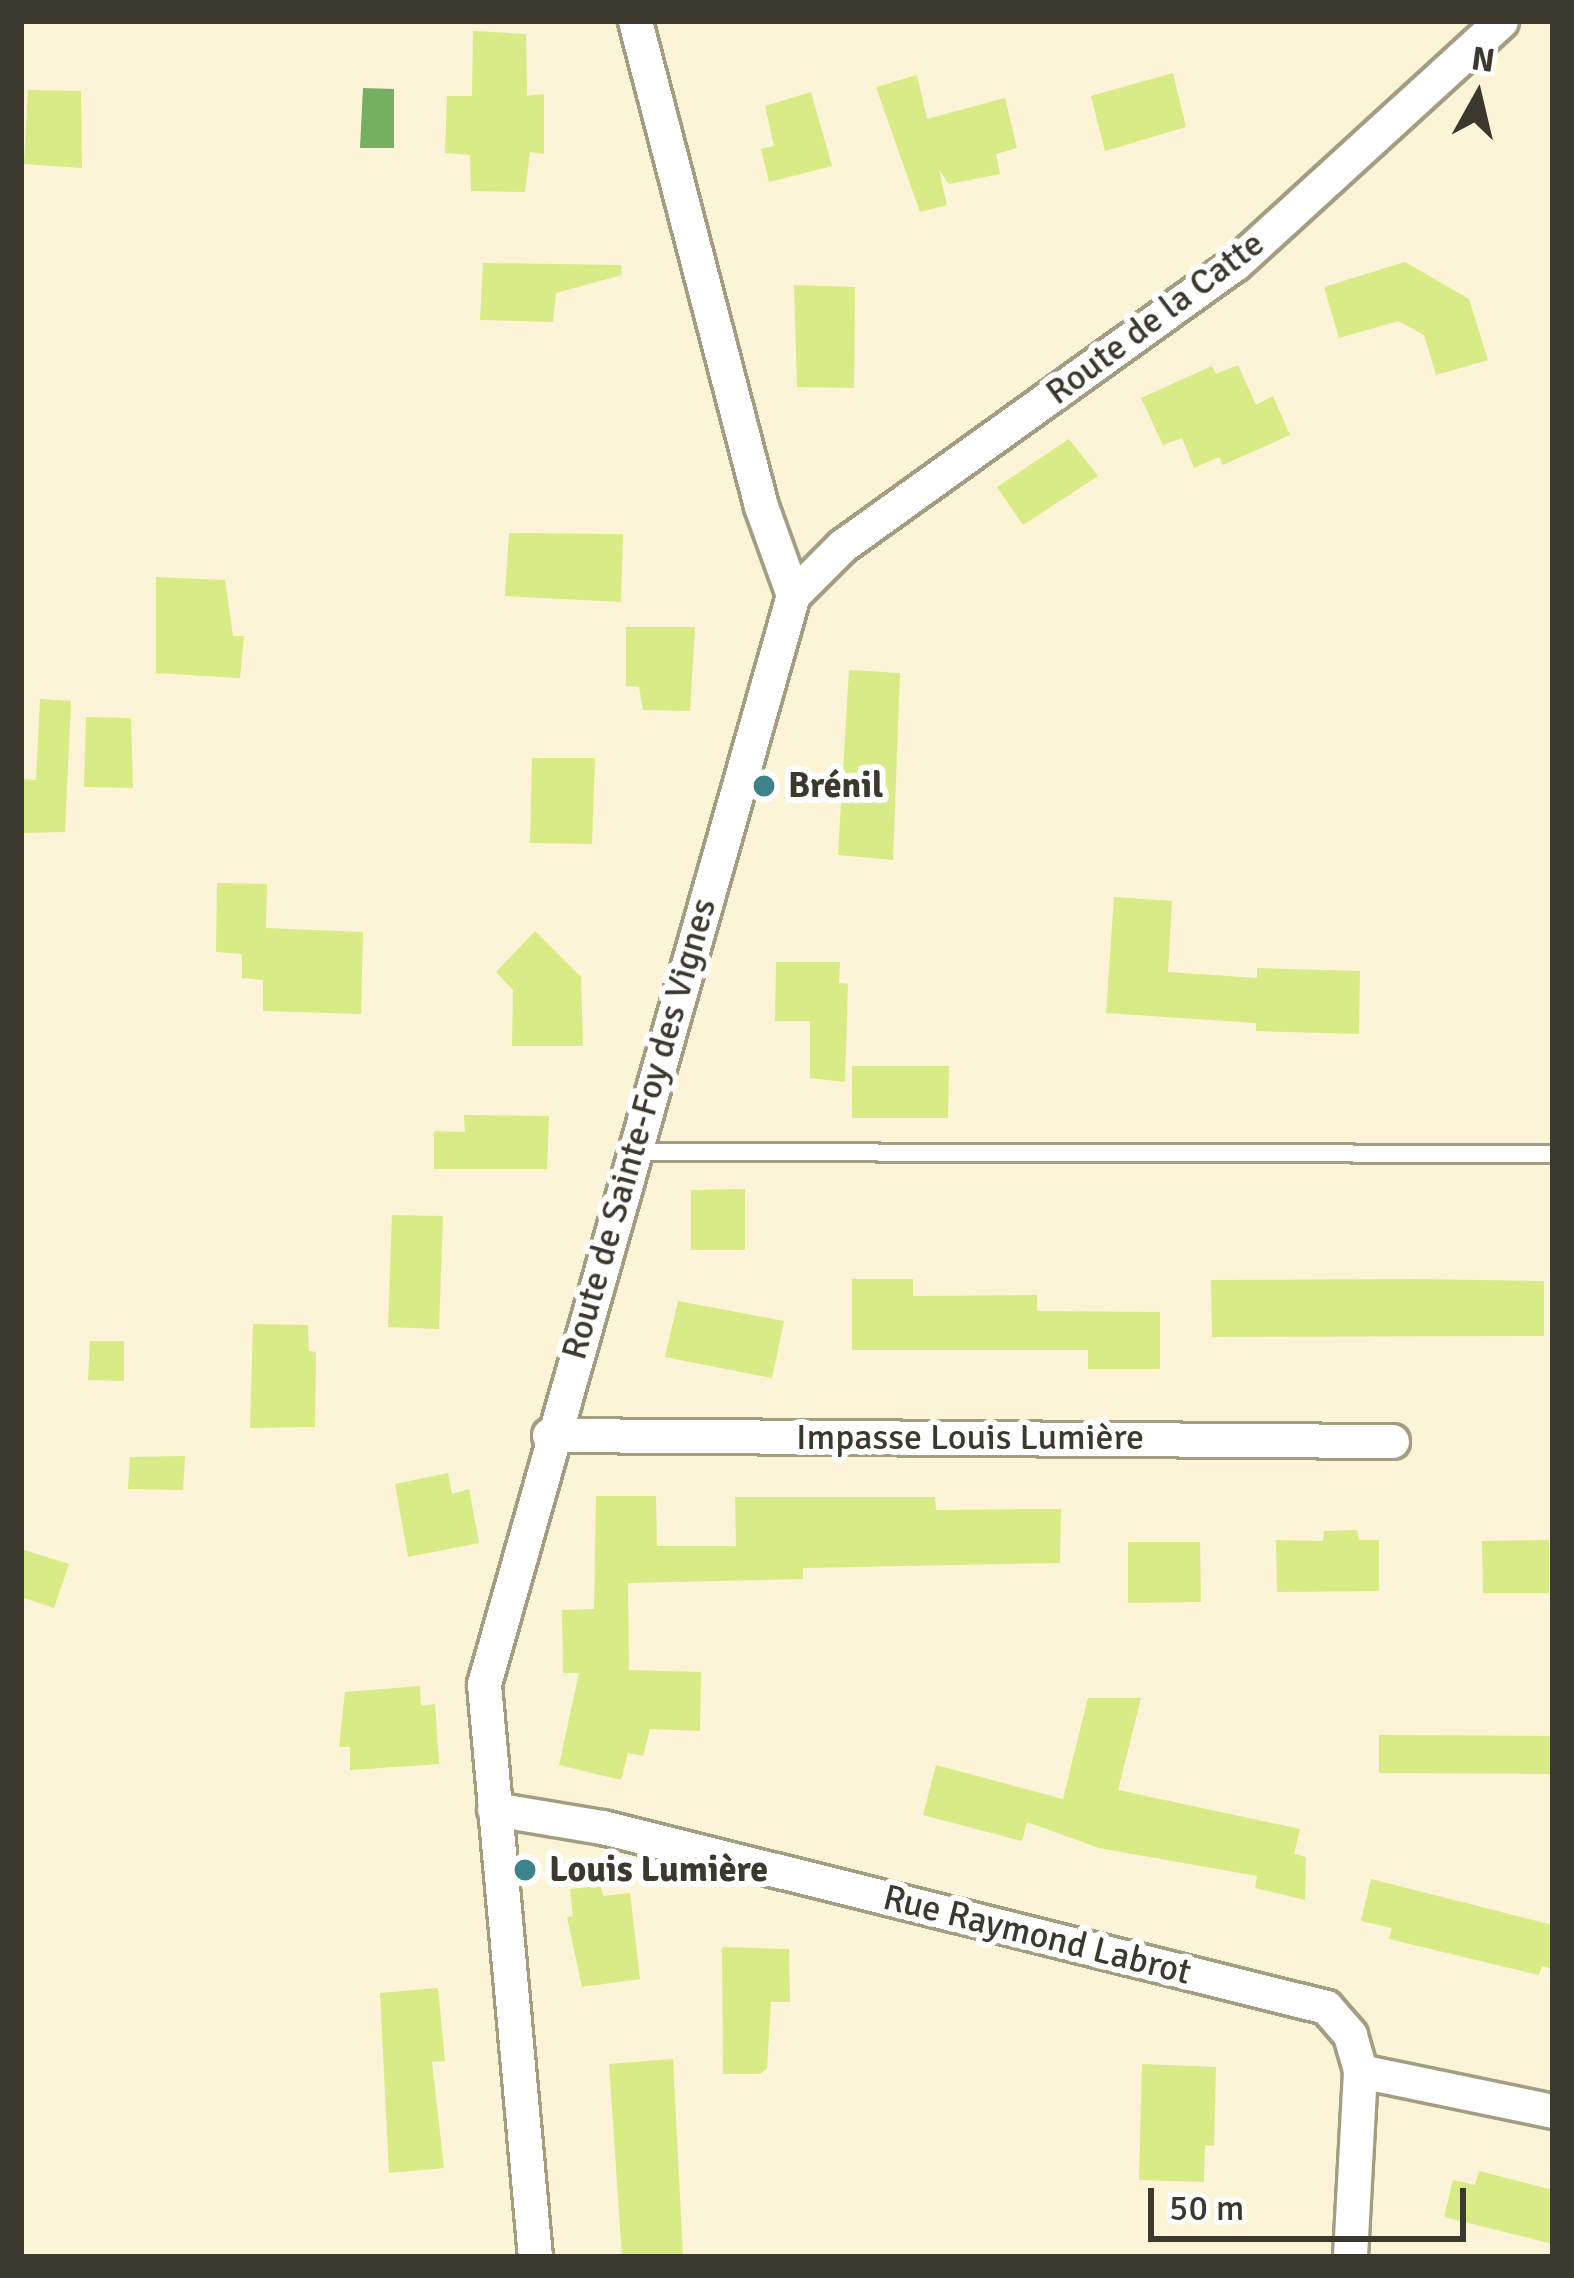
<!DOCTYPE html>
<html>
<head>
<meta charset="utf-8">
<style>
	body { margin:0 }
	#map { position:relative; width:1574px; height:2278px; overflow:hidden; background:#fbf4d7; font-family:Signika,sans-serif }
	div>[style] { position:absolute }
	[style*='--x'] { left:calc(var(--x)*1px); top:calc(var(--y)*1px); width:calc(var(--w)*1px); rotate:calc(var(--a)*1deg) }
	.water>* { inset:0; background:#74b061 }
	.building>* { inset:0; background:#d8eb86 }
	.roads { filter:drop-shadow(3px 0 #a39d82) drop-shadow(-3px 0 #a39d82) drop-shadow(0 3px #a39d82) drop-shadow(0 -3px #a39d82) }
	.lane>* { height:16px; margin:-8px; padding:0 8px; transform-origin:8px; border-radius:8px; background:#fff }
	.street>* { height:33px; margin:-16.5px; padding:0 16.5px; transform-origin:16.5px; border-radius:16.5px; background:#fff }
	.dots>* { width:33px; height:33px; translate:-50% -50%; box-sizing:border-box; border:6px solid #fff; border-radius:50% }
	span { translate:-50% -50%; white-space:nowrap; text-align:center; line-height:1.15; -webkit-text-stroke:12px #fff; paint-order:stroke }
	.street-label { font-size:36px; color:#3b382d }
	.poi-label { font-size:36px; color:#3b382d; font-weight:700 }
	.left { translate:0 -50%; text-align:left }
	.frame { position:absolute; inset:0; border:24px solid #3b382d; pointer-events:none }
	.north { position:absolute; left:1418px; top:36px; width:120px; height:120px; -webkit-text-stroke:9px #fff; paint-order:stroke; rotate:8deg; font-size:33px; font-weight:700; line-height:48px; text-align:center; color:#3b382d }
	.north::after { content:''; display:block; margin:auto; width:42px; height:54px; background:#3b382d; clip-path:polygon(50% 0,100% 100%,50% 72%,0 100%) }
	.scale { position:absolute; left:1148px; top:2188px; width:318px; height:54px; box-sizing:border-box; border:6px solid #3b382d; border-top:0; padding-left:15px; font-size:36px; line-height:42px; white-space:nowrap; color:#3b382d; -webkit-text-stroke:9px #fff; paint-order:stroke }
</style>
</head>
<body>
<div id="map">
	<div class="water">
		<div style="clip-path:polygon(363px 88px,394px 89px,394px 148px,360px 148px)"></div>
	</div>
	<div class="building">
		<div style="clip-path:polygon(473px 31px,526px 34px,527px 96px,544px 94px,544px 154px,530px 152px,525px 192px,471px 191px,470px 155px,445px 153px,447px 96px,472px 96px)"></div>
		<div style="clip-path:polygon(1173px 73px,1186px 127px,1105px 151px,1091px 96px)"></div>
		<div style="clip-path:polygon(917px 75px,927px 119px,1005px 98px,1017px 148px,996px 154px,1000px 174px,949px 184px,939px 170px,947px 205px,920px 212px,876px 87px)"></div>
		<div style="clip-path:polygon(28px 90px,81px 91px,82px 168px,24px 164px)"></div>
		<div style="clip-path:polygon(811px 92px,832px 166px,769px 182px,761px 149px,774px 146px,765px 106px)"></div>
		<div style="clip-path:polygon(1405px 262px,1469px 299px,1488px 360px,1436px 375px,1424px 335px,1398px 321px,1339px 338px,1324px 287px)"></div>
		<div style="clip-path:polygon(483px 263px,621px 265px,622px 275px,556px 293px,553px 322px,480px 320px)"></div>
		<div style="clip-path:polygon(794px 285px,855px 287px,854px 388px,797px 387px)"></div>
		<div style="clip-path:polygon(1238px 365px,1256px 405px,1273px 396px,1290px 435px,1223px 465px,1219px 457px,1194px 468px,1182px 438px,1163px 445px,1141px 398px,1212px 366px,1216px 374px)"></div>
		<div style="clip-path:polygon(1069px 439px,1098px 476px,1023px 525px,997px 487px)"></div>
		<div style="clip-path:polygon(509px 533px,623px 534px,621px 602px,505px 596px)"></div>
		<div style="clip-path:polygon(156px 577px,225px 580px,233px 636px,244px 636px,240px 678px,156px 673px)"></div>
		<div style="clip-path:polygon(626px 627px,695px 627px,690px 711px,643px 710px,639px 687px,626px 686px)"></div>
		<div style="clip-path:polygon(849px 670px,900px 673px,893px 860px,838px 855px)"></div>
		<div style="clip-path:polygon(40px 699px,71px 701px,65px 832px,21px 833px,21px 779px,36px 780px)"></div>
		<div style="clip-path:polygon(86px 717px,131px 718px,133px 788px,84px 787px)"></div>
		<div style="clip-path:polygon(532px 758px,595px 758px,592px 844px,530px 843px)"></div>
		<div style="clip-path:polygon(217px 883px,267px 884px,266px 928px,363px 932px,361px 1014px,263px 1011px,263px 980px,242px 978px,242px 954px,216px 952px)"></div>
		<div style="clip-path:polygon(1114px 897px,1172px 901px,1168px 972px,1257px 978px,1257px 968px,1360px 971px,1359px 1034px,1256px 1031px,1256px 1023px,1106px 1013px)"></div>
		<div style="clip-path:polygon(535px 931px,581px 977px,583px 1046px,512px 1046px,513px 990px,496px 972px)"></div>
		<div style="clip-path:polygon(776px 962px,840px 962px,839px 983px,848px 984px,845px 1082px,810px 1078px,810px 1021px,775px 1021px)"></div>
		<div style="clip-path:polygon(852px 1066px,949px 1066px,948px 1118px,852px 1118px)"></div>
		<div style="clip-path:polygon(464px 1115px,549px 1116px,547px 1169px,434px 1169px,434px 1131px,465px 1132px)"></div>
		<div style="clip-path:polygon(745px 1189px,745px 1250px,691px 1250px,691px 1190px)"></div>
		<div style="clip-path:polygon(392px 1215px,443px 1216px,439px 1329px,388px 1327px)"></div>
		<div style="clip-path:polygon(852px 1279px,913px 1279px,913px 1296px,1037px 1295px,1037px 1311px,1160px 1312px,1160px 1369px,1088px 1369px,1088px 1350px,852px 1350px)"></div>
		<div style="clip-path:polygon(1416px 1279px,1544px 1281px,1544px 1336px,1212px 1337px,1211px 1280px)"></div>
		<div style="clip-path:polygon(678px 1301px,784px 1321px,772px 1378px,665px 1357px)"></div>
		<div style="clip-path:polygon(253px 1324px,308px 1325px,309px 1351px,316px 1352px,315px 1427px,250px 1428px)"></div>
		<div style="clip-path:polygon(90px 1341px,124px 1341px,124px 1381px,88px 1380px)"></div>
		<div style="clip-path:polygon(185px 1456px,183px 1490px,128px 1489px,130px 1457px)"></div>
		<div style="clip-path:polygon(448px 1473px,452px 1494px,469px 1489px,479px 1543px,408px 1557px,395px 1484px)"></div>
		<div style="clip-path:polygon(596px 1496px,656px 1496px,657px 1546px,736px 1546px,735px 1497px,935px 1497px,936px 1510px,1061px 1509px,1060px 1563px,803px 1568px,803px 1579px,628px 1583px,629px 1670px,701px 1672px,700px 1731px,650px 1729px,643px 1756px,628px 1753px,621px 1780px,559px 1765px,579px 1673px,563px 1673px,562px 1610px,594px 1609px)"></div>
		<div style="clip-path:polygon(1357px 1530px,1359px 1540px,1379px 1540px,1379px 1591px,1277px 1592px,1276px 1540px,1323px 1541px,1324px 1531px)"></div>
		<div style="clip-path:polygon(1549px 1540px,1549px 1593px,1483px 1593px,1482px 1541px)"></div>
		<div style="clip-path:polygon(1128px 1542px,1200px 1542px,1201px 1602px,1128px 1603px)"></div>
		<div style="clip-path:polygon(21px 1549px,69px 1564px,54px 1608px,21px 1597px)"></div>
		<div style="clip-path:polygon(420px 1686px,421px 1706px,435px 1704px,439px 1764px,350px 1770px,350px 1747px,339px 1747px,345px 1692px)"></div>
		<div style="clip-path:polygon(1088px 1698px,1141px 1698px,1118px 1790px,1300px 1829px,1294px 1854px,1306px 1857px,1305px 1900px,1255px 1888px,1257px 1876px,1099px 1848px,1027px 1822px,1022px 1841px,923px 1815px,936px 1765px,1063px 1799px)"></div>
		<div style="clip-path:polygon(1379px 1735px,1551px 1736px,1551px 1774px,1379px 1773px)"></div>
		<div style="clip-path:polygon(1371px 1879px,1553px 1925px,1553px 1969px,1542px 1966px,1539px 1975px,1389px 1939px,1392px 1928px,1361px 1921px)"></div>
		<div style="clip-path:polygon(601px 1886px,603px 1896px,630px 1893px,640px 1979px,582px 1987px,567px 1917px,573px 1916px,570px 1889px)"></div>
		<div style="clip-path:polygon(722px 1947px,789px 1949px,790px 2002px,771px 2002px,767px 2068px,760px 2074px,723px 2074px)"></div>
		<div style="clip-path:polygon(438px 1988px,445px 2061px,432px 2062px,444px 2168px,389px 2173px,380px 1993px)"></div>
		<div style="clip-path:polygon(673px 2059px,683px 2257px,622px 2257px,609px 2064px)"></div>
		<div style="clip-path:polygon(1142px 2064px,1216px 2067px,1214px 2146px,1205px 2145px,1204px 2182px,1139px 2180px)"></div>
		<div style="clip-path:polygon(1479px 2171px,1553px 2190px,1553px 2244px,1444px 2217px,1453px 2180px,1475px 2185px)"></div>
	</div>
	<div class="roads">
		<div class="lane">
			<div style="--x:634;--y:1152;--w:919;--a:0.12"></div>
		</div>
		<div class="street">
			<div style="--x:793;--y:595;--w:69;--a:-45"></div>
			<div style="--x:842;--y:546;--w:484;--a:-35.7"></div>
			<div style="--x:1235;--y:264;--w:360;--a:-42.4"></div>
			<div style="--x:549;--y:1435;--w:843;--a:0.41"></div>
			<div style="--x:494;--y:1809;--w:109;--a:9.5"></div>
			<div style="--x:602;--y:1827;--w:746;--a:13.96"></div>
			<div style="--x:1326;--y:2007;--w:37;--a:49"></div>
			<div style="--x:1350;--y:2035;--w:37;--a:74"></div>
			<div style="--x:1360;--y:2071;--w:186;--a:93.1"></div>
			<div style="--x:1360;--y:2071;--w:197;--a:11.7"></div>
			<div style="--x:535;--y:2257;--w:575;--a:-95.09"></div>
			<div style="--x:484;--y:1684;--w:1132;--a:-74.16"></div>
			<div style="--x:793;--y:595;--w:95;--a:-109.8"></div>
			<div style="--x:761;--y:506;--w:501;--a:-104.56"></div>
		</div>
	</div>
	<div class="dots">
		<div style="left:764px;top:786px;background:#3c8489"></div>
		<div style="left:525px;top:1870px;background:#3c8489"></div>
	</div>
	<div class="street-label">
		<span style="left:1155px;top:318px;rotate:-37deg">Route de la Catte</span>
		<span style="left:639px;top:1129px;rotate:-74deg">Route de Sainte-Foy des Vignes</span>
		<span style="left:970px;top:1438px">Impasse Louis Lumière</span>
		<span style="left:1037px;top:1935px;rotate:14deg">Rue Raymond Labrot</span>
	</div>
	<div class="poi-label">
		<span class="left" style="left:788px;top:786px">Brénil</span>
		<span class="left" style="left:549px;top:1870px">Louis Lumière</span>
	</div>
	<div class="frame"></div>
	<div class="north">N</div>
	<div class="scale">50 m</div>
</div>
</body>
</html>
